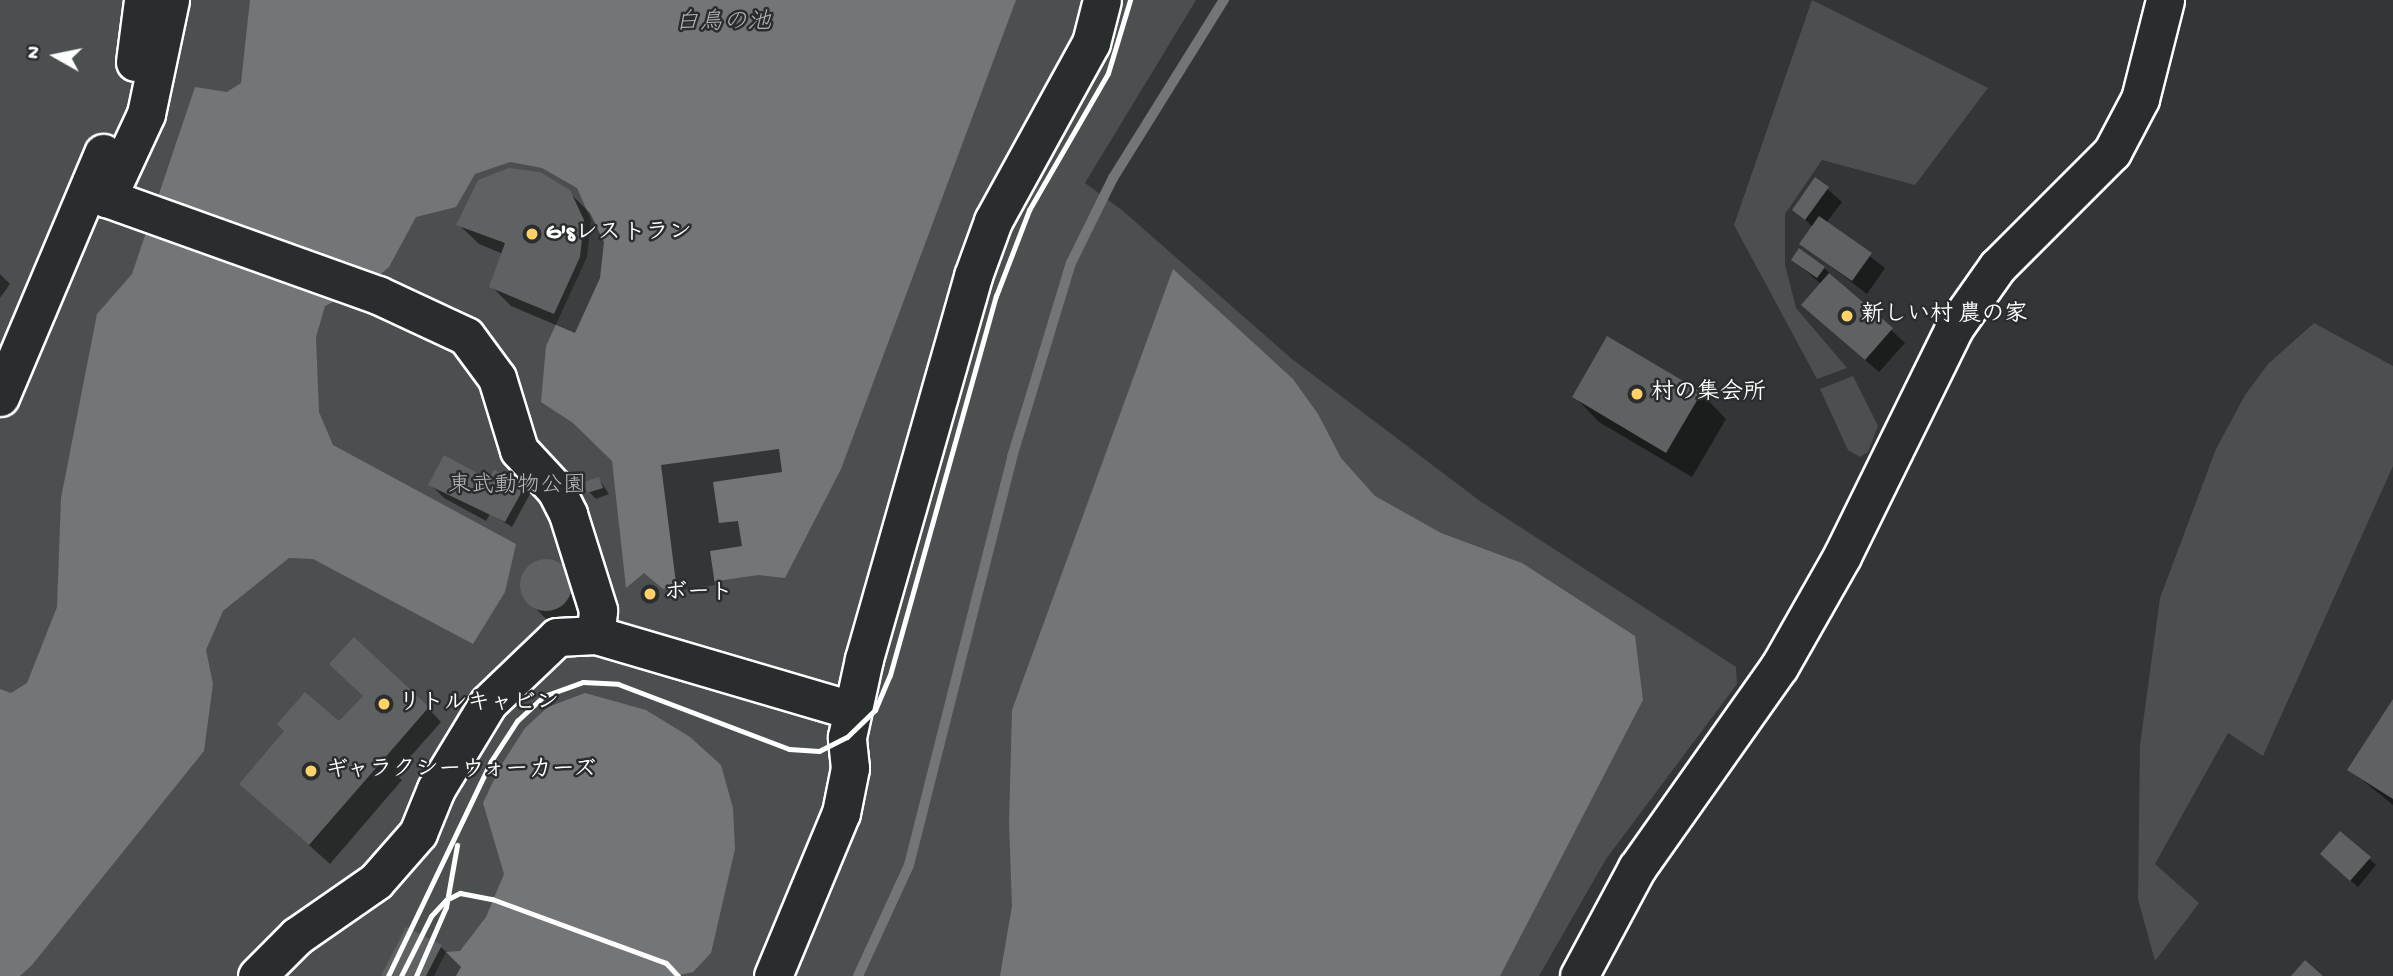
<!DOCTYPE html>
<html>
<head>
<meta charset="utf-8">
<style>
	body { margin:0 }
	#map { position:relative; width:2393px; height:976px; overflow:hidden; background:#333536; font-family:"Gochi Hand","Klee One",sans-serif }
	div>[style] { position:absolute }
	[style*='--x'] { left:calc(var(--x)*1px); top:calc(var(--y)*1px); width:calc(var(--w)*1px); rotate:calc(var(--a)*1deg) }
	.green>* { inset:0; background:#4c4f50 }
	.water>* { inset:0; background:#737576 }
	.pier>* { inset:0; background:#333536 }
	.shadow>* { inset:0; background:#0007 }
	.stream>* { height:10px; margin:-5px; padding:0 5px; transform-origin:5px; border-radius:5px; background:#737576 }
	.building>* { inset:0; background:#5f6162 }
	.round { border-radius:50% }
	.roads { filter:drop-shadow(2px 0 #fff) drop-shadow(-2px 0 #fff) drop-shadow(0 2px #fff) drop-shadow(0 -2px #fff) }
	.minor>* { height:37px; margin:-18.5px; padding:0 18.5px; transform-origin:18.5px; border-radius:18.5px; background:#2a2d2e }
	.rail>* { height:5px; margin:-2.5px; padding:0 2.5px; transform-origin:2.5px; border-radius:2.5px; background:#fff }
	.dots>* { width:19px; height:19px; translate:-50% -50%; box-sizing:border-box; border:4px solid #2a2d2e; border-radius:50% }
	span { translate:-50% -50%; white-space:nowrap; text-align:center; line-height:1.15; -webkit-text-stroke:5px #2a2d2e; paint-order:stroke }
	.poi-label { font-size:23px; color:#fff; font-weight:700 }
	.left { translate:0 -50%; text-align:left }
	.park-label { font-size:23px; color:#b7b9b9 }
	.water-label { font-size:24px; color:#b2b3b4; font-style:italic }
	.north { position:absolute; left:21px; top:21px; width:70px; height:70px; -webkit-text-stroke:5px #2a2d2e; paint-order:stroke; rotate:279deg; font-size:19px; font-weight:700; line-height:28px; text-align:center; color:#fff }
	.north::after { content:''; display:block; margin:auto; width:24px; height:32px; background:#fff; clip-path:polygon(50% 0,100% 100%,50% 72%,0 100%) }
</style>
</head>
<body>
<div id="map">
	<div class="green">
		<div style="clip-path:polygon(0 0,1196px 0,1085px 183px,1123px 211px,1292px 359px,1480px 501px,1736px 667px,1737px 684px,1606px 859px,1539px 976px,0 976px)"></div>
		<div style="clip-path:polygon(1812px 0,1988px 88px,1915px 185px,1822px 160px,1785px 214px,1785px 265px,1796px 308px,1847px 368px,1817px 379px,1734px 225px)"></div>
		<div style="clip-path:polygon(2314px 323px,2393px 366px,2393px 466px,2263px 756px,2228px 733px,2155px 864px,2199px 903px,2155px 961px,2138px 899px,2140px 745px,2160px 598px,2216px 449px,2245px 395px,2268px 364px)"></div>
		<div style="clip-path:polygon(1853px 376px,1878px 426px,1868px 452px,1860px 457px,1848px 450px,1820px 389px)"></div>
	</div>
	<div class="water">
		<div style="clip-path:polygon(250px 0,1016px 0,841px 469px,785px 578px,758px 575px,663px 589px,644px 573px,626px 588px,612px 461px,573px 423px,541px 402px,546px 346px,587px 257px,591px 220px,577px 188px,542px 168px,510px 162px,475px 174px,456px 207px,416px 217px,389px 267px,369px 284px,325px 306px,316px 337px,319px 412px,333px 445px,516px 544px,505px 592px,473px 644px,313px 559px,289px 558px,223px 611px,206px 650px,213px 684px,204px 751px,32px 965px,20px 976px,0 976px,0 689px,11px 693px,27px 683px,57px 607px,61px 498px,97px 314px,132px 274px,195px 87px,227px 92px,241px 83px)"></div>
		<div style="clip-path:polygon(1173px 269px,1293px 379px,1318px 414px,1341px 458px,1375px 496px,1441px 533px,1522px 563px,1635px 636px,1643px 700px,1500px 976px,1000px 976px,1012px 906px,1009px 823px,1012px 710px)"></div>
		<div style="clip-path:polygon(585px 693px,646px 710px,690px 737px,721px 765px,733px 808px,735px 849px,711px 953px,693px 972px,675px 976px,434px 976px,446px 952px,460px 951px,486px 917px,504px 874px,483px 803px,500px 767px,525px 728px,548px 707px)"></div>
	</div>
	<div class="pier">
		<div style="clip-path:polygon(779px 449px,782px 472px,713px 482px,719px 523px,738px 521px,742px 546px,710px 551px,715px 585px,677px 591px,661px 465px)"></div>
	</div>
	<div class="shadow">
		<div style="clip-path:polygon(1816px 179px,1842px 202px,1826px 223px,1885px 268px,1867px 294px,1802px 244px,1813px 227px,1794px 210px)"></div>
		<div style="clip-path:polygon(569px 192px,590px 213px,604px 242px,600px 278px,575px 333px,511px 306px,491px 286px,503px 254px,479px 244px,458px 224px)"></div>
		<div style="clip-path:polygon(1793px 260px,1824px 268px,1905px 343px,1879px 372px,1817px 318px,1821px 284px)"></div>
		<div style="clip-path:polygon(0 274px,10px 284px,0 298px)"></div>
		<div style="clip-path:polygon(1701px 393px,1726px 419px,1692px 477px,1599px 422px,1574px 396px)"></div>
		<div style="clip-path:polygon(599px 479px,609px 494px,596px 499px,589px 492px)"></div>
		<div style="clip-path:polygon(430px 484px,524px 488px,530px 494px,512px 527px,490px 514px,486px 521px,444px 498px)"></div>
		<div style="clip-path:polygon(556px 564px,582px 589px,582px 612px,563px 624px,548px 621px,523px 595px,523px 578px,533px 565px)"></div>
		<div style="clip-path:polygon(2393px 702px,2393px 805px,2350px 770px)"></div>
		<div style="clip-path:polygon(428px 708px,441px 722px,395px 774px,402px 780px,330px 864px,241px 784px,345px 729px)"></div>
		<div style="clip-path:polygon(2340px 833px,2376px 865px,2358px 887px,2329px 861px)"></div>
		<div style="clip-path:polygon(440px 946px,461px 967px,456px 976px,383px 976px)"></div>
	</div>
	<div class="stream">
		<div style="--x:858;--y:976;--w:122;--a:-65.3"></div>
		<div style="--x:909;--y:865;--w:421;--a:-75.8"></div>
		<div style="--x:1012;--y:457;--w:203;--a:-73.1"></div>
		<div style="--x:1071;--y:263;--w:95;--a:-63.7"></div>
		<div style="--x:1113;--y:178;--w:210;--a:-58.1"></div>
	</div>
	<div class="building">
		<div style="clip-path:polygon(509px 168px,540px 172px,570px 190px,584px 220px,580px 257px,554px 314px,489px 287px,505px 243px,456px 225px,478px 180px)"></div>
		<div style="clip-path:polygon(1815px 177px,1829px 187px,1805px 220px,1792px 210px)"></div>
		<div style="clip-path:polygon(1819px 216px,1872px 253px,1852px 281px,1799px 244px)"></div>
		<div style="clip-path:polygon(1799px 248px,1825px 267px,1817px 278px,1791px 260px)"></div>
		<div style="clip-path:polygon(1829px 273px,1893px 328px,1865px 360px,1801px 305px)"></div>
		<div style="clip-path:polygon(1607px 336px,1702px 392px,1666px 453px,1572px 397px)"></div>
		<div style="clip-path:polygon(444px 455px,488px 479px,494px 470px,525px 486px,505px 522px,428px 485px)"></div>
		<div style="clip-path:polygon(599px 477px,603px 488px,587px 493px,584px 482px)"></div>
		<div class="round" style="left:520px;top:559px;width:52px;height:52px"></div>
		<div style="clip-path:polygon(354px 637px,429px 707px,309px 845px,239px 784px,284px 731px,277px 724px,305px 692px,339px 721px,363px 696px,329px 664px)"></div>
		<div style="clip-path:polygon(2393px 699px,2393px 799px,2347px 770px)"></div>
		<div style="clip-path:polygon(2340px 831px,2371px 857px,2350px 881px,2320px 854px)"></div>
		<div style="clip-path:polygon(406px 927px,442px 945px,426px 976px,381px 976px)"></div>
		<div style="clip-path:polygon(2305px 960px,2323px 976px,2291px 976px)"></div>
	</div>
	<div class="roads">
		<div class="minor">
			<div style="--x:170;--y:0;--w:116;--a:101.9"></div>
			<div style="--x:146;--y:114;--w:93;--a:114.9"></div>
			<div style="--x:107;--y:198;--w:288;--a:19.7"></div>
			<div style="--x:378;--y:295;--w:97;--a:25"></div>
			<div style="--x:466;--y:336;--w:52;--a:53.6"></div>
			<div style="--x:497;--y:378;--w:75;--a:73"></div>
			<div style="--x:519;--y:450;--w:54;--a:47.2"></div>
			<div style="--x:556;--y:490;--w:27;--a:63"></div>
			<div style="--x:568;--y:514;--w:101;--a:72.6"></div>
			<div style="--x:598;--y:610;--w:25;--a:95"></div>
			<div style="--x:135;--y:62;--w:63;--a:-82.6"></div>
			<div style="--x:0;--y:397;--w:265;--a:-67.1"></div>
			<div style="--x:257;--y:976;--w:57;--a:-45"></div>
			<div style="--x:297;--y:936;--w:96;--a:-34.8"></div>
			<div style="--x:376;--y:881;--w:64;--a:-48.8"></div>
			<div style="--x:418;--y:833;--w:48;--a:-67.8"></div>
			<div style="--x:436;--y:789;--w:100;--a:-58.8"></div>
			<div style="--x:488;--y:703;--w:95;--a:-43.7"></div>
			<div style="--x:557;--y:637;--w:39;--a:-3"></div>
			<div style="--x:596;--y:635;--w:266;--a:16.4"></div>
			<div style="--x:773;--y:976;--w:177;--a:-67.4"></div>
			<div style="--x:841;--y:813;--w:46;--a:-78.7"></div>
			<div style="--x:850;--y:768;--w:31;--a:-96"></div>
			<div style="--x:847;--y:737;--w:80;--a:-77.7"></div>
			<div style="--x:864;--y:659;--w:398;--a:-74.1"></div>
			<div style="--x:973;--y:276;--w:59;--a:-70"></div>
			<div style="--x:993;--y:221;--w:203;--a:-61.2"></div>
			<div style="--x:1091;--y:43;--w:44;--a:-75.7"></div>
			<div style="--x:1579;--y:976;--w:123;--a:-61.8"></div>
			<div style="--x:1637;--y:868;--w:246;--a:-54.8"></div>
			<div style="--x:1779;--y:667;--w:128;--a:-60.4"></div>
			<div style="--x:1842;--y:556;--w:254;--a:-63.8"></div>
			<div style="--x:1954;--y:328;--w:75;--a:-54.8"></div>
			<div style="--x:1997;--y:267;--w:163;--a:-45"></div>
			<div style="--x:2112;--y:152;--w:60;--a:-62.2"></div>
			<div style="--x:2140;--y:99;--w:102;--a:-75.8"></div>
		</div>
	</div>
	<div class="rail">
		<div style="--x:388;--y:976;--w:238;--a:-64.4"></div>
		<div style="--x:491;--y:761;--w:48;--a:-57"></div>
		<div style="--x:517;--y:721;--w:37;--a:-43"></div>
		<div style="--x:544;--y:696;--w:41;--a:-19.7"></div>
		<div style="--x:583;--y:682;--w:35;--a:3"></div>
		<div style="--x:618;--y:684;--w:183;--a:20.8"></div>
		<div style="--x:789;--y:749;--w:30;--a:4"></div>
		<div style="--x:819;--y:751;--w:31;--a:-27"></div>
		<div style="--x:847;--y:737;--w:39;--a:-44"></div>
		<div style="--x:875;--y:710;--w:38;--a:-67"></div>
		<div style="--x:890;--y:675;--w:394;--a:-74.4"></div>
		<div style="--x:996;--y:296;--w:92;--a:-69"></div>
		<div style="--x:1029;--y:210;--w:158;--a:-60"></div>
		<div style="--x:1108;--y:73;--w:76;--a:-73.2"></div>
		<div style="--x:401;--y:976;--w:67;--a:-63.4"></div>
		<div style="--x:431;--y:916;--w:22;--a:-47"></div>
		<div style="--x:446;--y:900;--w:16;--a:-27"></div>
		<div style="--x:460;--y:893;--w:33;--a:11"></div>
		<div style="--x:492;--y:899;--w:185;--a:20.2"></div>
		<div style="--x:666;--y:963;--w:18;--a:47"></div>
		<div style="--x:416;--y:976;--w:75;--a:-66.5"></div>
		<div style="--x:446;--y:907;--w:63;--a:-79.9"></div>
	</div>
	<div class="dots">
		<div style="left:532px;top:234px;background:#ffd166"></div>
		<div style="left:1847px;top:316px;background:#ffd166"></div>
		<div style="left:1637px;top:394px;background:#ffd166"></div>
		<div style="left:650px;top:594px;background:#ffd166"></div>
		<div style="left:384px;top:704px;background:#ffd166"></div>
		<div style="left:311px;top:771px;background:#ffd166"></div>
	</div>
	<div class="poi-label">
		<span class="left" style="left:546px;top:234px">G'sレストラン</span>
		<span class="left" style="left:1861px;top:316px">新しい村 農の家</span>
		<span class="left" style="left:1651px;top:394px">村の集会所</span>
		<span class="left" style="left:664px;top:594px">ボート</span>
		<span class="left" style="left:398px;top:704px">リトルキャビン</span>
		<span class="left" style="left:325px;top:771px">ギャラクシーウォーカーズ</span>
	</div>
	<div class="park-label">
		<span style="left:517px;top:487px">東武動物公園</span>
	</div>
	<div class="water-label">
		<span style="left:723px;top:24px">白鳥の池</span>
	</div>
	<div class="north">N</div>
</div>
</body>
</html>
